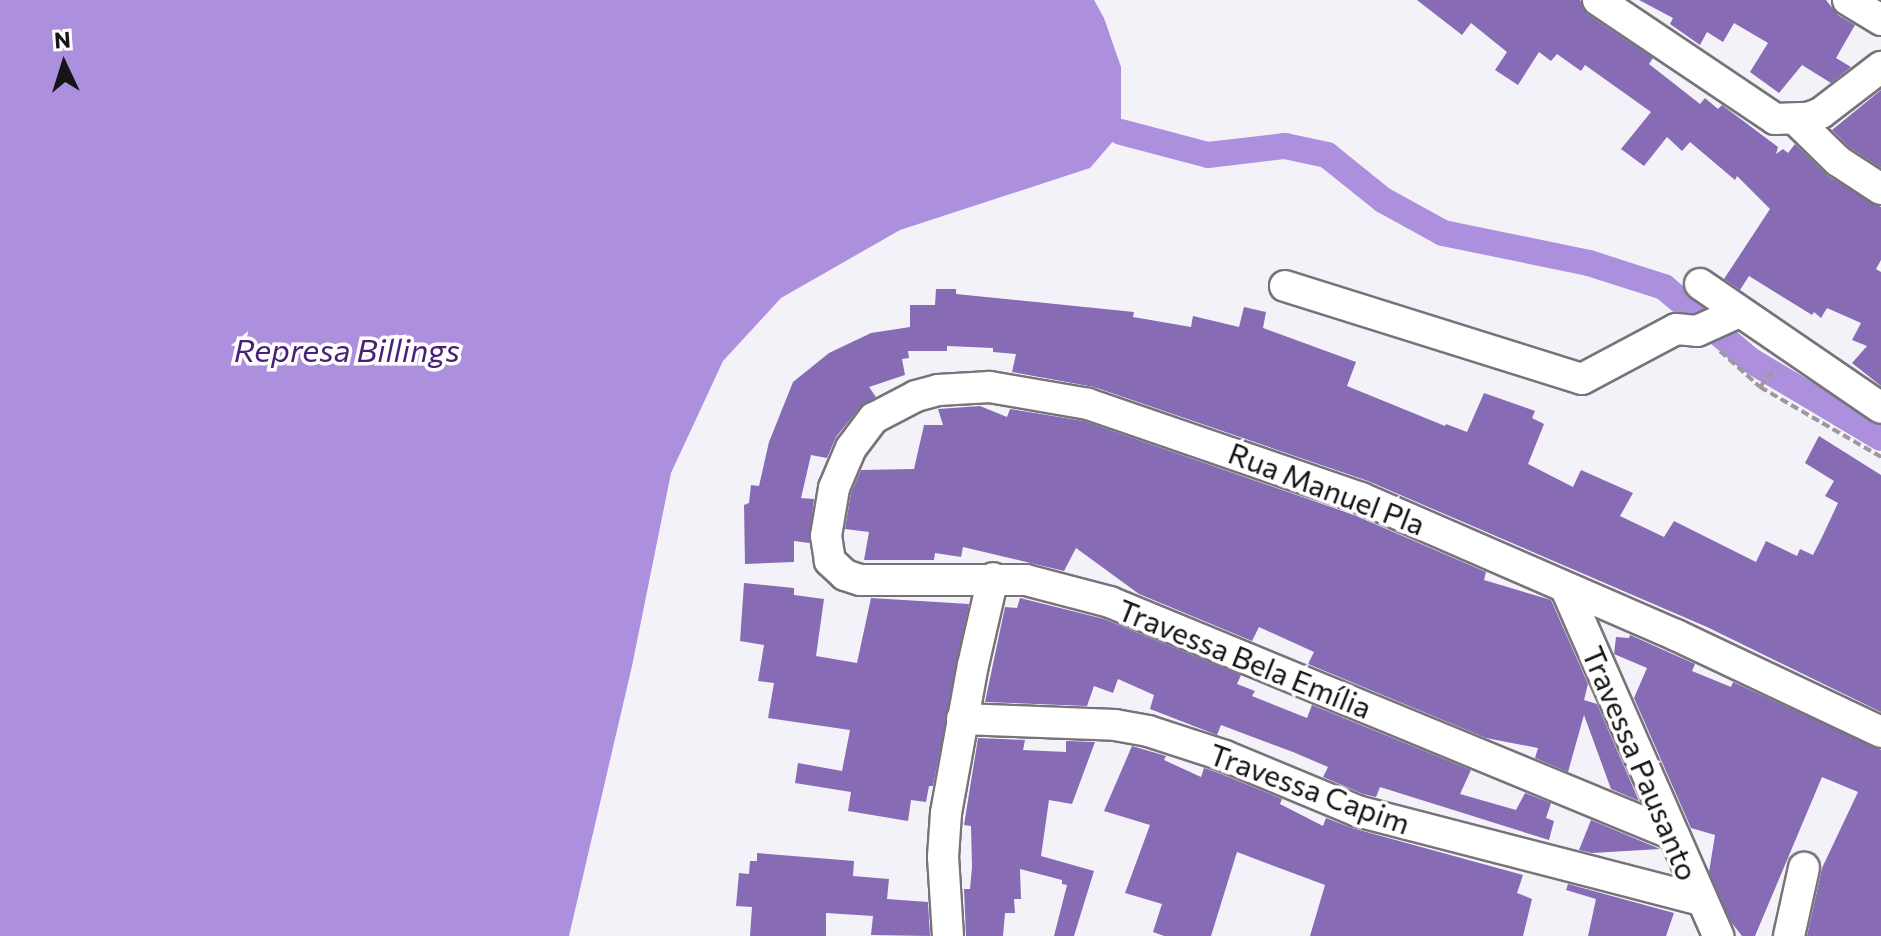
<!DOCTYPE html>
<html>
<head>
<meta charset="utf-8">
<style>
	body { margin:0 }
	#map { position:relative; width:1881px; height:936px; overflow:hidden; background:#f4f2f9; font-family:Commissioner,sans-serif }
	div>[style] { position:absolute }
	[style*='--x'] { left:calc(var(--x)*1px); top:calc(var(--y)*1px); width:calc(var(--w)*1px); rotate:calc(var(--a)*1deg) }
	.water>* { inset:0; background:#ac90dd }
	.canal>* { height:26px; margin:-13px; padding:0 13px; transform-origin:13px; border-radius:13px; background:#ac90dd }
	.building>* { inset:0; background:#876bb4 }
	.path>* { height:4px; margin-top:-2px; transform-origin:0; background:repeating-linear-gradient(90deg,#9c9a9f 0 8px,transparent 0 12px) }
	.roads { filter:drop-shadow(2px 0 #76747a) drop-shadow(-2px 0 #76747a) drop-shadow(0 2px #76747a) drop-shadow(0 -2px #76747a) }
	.street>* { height:30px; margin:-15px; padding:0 15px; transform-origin:15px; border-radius:15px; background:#fff }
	span { translate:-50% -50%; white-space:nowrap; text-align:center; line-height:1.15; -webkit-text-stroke:7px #fff; paint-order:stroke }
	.street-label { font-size:30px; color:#151416 }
	.water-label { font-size:32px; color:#491f78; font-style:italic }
	.north { position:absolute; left:24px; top:24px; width:80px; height:80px; -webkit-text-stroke:6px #fff; paint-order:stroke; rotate:356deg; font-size:22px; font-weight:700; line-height:32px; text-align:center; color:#151416 }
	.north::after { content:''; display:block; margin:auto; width:28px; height:36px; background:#151416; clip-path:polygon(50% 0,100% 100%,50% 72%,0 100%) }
</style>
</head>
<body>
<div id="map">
	<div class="water">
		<div style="clip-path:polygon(0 0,1094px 0,1104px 18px,1121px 67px,1121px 132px,1090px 168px,900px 230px,781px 298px,723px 361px,671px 473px,632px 666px,569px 936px,0 936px)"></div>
	</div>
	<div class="canal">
		<div style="--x:1121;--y:132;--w:90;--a:14.8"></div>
		<div style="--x:1208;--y:155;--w:78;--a:-6.7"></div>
		<div style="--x:1285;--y:146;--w:43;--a:12.1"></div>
		<div style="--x:1327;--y:155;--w:72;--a:38.8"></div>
		<div style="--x:1383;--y:200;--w:68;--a:28.8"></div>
		<div style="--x:1443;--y:233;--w:149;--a:11.6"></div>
		<div style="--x:1589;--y:263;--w:79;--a:17.7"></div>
		<div style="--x:1664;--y:287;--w:113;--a:40.3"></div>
		<div style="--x:1750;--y:360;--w:152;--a:30.8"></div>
	</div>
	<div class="building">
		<div style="clip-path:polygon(1417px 0,1580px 0,1587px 14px,1653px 58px,1649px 64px,1700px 104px,1705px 98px,1718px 109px,1722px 105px,1778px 147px,1776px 154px,1783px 149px,1788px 153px,1795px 144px,1828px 176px,1881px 207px,1881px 260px,1876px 269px,1881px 272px,1881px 386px,1852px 363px,1867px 346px,1852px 340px,1861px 323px,1827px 308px,1821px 318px,1814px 312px,1812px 315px,1749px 276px,1740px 290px,1724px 279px,1770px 209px,1737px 176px,1735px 180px,1690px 142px,1682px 151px,1667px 137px,1644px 166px,1621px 149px,1651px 112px,1585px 65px,1581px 71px,1557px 54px,1551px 61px,1539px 52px,1518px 85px,1495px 70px,1507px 52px,1471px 23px,1462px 35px)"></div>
		<div style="clip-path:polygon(1639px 0,1826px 0,1838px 15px,1855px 25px,1836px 58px,1851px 67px,1831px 83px,1802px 65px,1779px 93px,1750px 72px,1768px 43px,1734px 23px,1723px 42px,1707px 32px,1700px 45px,1670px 24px,1673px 18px)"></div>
		<div style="clip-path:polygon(1881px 90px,1881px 168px,1849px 147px,1832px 130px)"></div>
		<div style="clip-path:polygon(936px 289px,956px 289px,956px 294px,1134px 312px,1133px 317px,1191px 327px,1193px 316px,1239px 327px,1244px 307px,1266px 312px,1263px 328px,1356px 362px,1347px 386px,1445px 426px,1446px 424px,1467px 432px,1484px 393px,1535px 411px,1532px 418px,1544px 424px,1528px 464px,1573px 487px,1581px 470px,1633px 493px,1620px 516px,1664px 537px,1674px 521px,1756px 562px,1766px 541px,1797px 556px,1800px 549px,1813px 555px,1823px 535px,1838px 503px,1825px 496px,1834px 481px,1805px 463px,1819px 436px,1881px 475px,1881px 712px,1707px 627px,1368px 481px,1094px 387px,1012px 372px,1016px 354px,993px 352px,993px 348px,947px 346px,947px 351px,908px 351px,909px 358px,902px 359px,905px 375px,869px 387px,876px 397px,860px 407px,836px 437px,827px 458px,811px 455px,801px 498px,814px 499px,809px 543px,794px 541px,794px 562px,745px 564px,744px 505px,749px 503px,751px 485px,759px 486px,769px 442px,793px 382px,829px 353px,871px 333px,910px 327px,910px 305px,935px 305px)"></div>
		<div style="clip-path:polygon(980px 406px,1007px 417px,1010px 409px,1084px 421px,1354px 515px,1486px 572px,1484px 580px,1551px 600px,1588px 684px,1584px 700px,1597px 704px,1639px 801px,1611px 789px,1584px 715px,1568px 772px,1535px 758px,1538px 748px,1486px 738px,1308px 664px,1314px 652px,1259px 627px,1252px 641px,1139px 594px,1076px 548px,1064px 571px,963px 547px,961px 557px,935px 553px,934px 560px,864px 560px,869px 532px,845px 529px,851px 493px,861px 470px,914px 469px,924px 425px,943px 425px,938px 409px)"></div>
		<div style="clip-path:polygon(744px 583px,794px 588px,794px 595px,824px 599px,816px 656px,857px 663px,871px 598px,969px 604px,933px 786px,929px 786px,926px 802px,911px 800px,908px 821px,848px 811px,851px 792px,795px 783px,798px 763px,842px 771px,850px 730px,768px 718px,774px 683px,758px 681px,764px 645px,740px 641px)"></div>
		<div style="clip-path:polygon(1020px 598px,1104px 619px,1241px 675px,1237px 684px,1255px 691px,1252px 696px,1307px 718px,1312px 705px,1471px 770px,1460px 794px,1516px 810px,1525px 793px,1551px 803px,1546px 818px,1554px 821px,1549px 840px,1380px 787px,1376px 797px,1363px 794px,1323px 777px,1328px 767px,1293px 752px,1221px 725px,1217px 735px,1150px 709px,1154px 695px,1118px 679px,1113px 693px,1094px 686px,1087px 706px,985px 702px,1005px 607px,1017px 608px)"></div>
		<div style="clip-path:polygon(1630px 635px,1695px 664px,1692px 671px,1731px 687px,1733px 682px,1881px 750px,1881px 936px,1807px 936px,1822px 868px,1858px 792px,1822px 777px,1755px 936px,1742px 936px,1731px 922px,1709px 872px,1715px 835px,1691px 828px,1634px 698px,1647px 668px,1614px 654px,1616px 637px,1629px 638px)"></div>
		<div style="clip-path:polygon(978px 738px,1025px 740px,1023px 750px,1066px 752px,1066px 741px,1095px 742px,1072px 804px,1049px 800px,1041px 856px,1094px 871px,1074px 936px,1054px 936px,1067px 885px,1062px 884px,1062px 880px,1020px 869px,1021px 899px,1014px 899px,1015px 913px,1005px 913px,1003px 936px,966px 936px,964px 889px,970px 889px,972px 867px,971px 826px,964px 825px)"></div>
		<div style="clip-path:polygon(1132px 746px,1166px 756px,1164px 760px,1201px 777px,1204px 768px,1219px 773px,1282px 799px,1280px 804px,1323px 826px,1326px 818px,1352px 828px,1523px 875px,1517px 893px,1532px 899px,1523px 936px,1310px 936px,1325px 885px,1237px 852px,1211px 936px,1164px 936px,1153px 932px,1162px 904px,1125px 893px,1150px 825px,1104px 811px)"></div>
		<div style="clip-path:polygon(1591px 820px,1660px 849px,1592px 853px,1579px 850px)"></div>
		<div style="clip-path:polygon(757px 853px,854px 861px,853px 876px,889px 879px,887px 899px,928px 902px,930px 936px,871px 935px,873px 916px,826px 913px,826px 936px,750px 936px,752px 907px,736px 906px,739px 873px,749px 874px,750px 861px,757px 861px)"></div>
		<div style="clip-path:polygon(1568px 884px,1674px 913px,1666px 936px,1588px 936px,1596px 899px,1566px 890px)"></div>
	</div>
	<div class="path">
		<div style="--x:1720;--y:351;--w:54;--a:42"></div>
		<div style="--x:1760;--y:387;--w:140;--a:30"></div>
		<div style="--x:1760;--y:387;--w:26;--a:-51"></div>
	</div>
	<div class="roads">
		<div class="street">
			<div style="--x:1598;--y:0;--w:213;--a:33.9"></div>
			<div style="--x:1775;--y:119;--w:33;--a:-2"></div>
			<div style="--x:1808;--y:118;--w:14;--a:-21"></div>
			<div style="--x:1821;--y:113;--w:76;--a:-37.5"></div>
			<div style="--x:1848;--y:0;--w:39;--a:31"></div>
			<div style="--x:1795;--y:119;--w:60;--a:44.3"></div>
			<div style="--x:1838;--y:161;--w:51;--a:33.1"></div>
			<div style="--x:1700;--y:284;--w:219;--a:34.4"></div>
			<div style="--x:1285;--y:286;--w:311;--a:17.4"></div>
			<div style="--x:1582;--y:379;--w:106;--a:-28"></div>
			<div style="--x:1676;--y:329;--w:21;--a:5"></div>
			<div style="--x:1697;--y:331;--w:46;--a:-24.3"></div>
			<div style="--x:1566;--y:589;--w:379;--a:66.3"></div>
			<div style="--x:962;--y:719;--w:153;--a:2.2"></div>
			<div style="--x:1115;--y:725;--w:34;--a:10"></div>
			<div style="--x:1148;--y:731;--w:81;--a:18"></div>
			<div style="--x:1225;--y:756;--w:143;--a:22.6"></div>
			<div style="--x:1357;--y:811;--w:355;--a:14.5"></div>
			<div style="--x:1672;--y:834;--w:608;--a:-157.57"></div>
			<div style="--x:1110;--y:602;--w:87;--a:-165.3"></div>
			<div style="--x:1026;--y:580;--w:166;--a:180"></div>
			<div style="--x:860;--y:580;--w:16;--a:-162"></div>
			<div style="--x:845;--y:575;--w:21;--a:-137"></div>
			<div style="--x:830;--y:561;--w:25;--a:-99"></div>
			<div style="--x:826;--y:536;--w:49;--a:-80.5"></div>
			<div style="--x:834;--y:488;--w:43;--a:-67"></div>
			<div style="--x:851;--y:448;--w:38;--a:-53"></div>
			<div style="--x:874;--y:418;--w:47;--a:-27.6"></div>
			<div style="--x:916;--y:396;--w:23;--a:-15"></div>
			<div style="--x:938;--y:390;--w:52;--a:-3.3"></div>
			<div style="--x:990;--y:387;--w:99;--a:9.8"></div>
			<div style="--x:1088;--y:404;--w:289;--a:19"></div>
			<div style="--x:1361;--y:498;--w:344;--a:23.5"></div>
			<div style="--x:1676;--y:635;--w:227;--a:25.3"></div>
			<div style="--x:948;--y:936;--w:79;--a:-93.6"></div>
			<div style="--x:943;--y:857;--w:44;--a:-86.1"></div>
			<div style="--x:946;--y:813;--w:150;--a:-79.7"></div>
			<div style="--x:973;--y:665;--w:89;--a:-77.1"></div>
			<div style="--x:1789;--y:936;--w:70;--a:-77.6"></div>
		</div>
	</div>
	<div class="street-label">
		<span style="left:1327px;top:488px;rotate:21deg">Rua Manuel Pla</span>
		<span style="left:1245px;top:658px;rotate:22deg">Travessa Bela Emília</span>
		<span style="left:1641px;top:763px;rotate:67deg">Travessa Pausanto</span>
		<span style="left:1310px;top:788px;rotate:20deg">Travessa Capim</span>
	</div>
	<div class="water-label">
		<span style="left:347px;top:349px">Represa Billings</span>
	</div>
	<div class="north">N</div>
</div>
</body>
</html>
